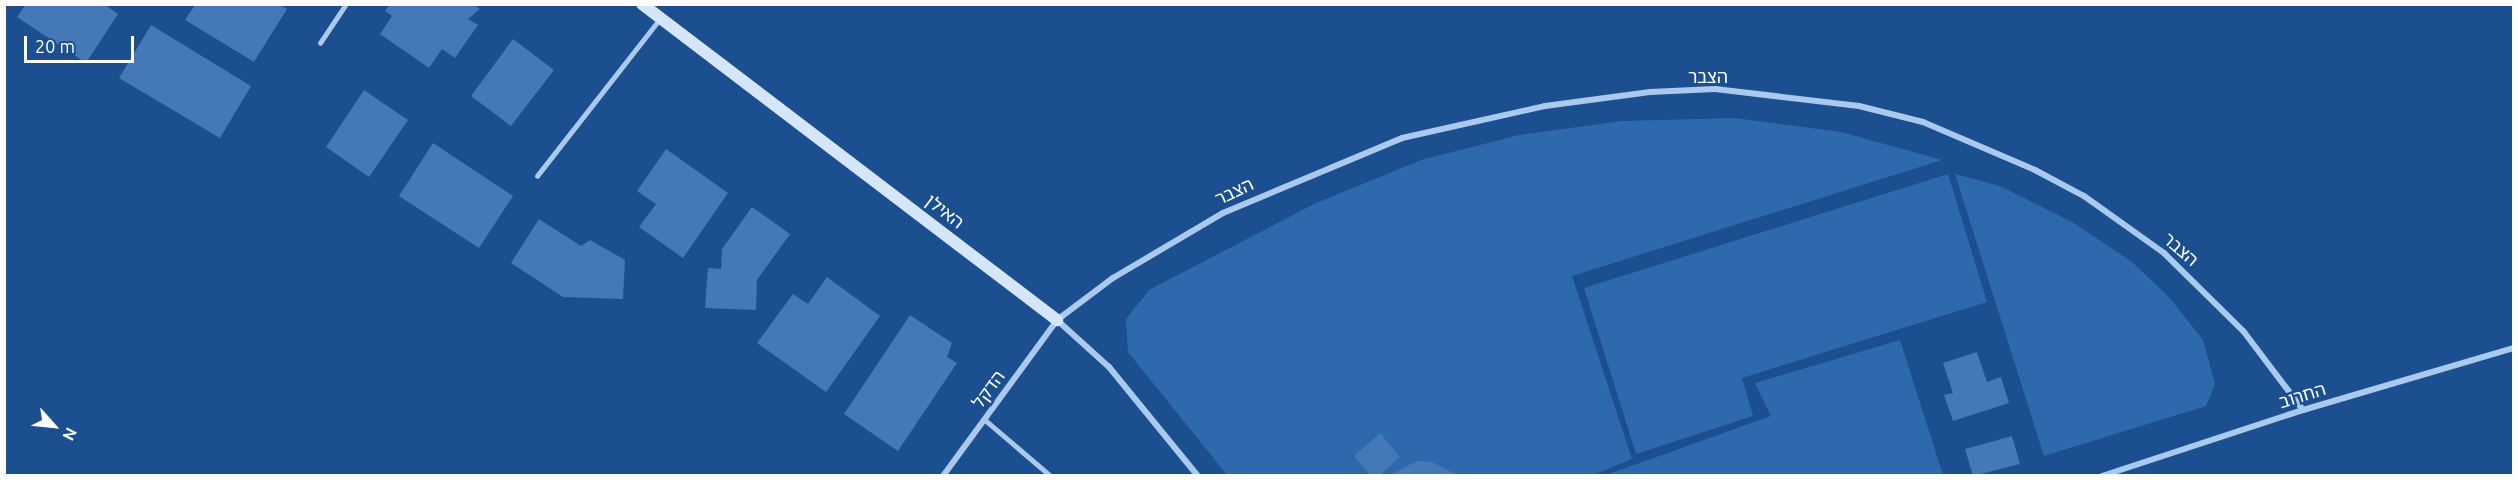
<!DOCTYPE html>
<html>
<head>
<meta charset="utf-8">
<style>
	body { margin:0 }
	#map { position:relative; width:2518px; height:480px; overflow:hidden; background:#1b4f8f; font-family:Ubuntu,"Noto Sans Hebrew",sans-serif }
	div>[style] { position:absolute }
	[style*='--x'] { left:calc(var(--x)*1px); top:calc(var(--y)*1px); width:calc(var(--w)*1px); rotate:calc(var(--a)*1deg) }
	.green>* { inset:0; background:#2e69ad }
	.building>* { inset:0; background:#4478b7 }
	.lane>* { height:4.5px; margin:-2.25px; padding:0 2.25px; transform-origin:2.25px; border-radius:2.25px; background:#a9c9ee }
	.street>* { height:6px; margin:-3px; padding:0 3px; transform-origin:3px; border-radius:3px; background:#a9c9ee }
	.secondary>* { height:12px; margin:-6px; padding:0 6px; transform-origin:6px; border-radius:6px; background:#d6e6fa }
	span { translate:-50% -50%; white-space:nowrap; text-align:center; line-height:1.15; -webkit-text-stroke:5px #1b4f8f; paint-order:stroke }
	.street-label { font-size:18px; color:#fff }
	.frame { position:absolute; inset:0; border:6px solid #fff; pointer-events:none }
	.north { position:absolute; left:24px; top:396px; width:60px; height:60px; -webkit-text-stroke:4px #1b4f8f; paint-order:stroke; rotate:117deg; font-size:16px; font-weight:700; line-height:24px; text-align:center; color:#fff }
	.north::after { content:''; display:block; margin:auto; width:21px; height:27px; background:#fff; clip-path:polygon(50% 0,100% 100%,50% 72%,0 100%) }
	.scale { position:absolute; left:24px; top:36px; width:110px; height:27px; box-sizing:border-box; border:3px solid #fff; border-top:0; padding-left:8px; font-size:18px; line-height:21px; white-space:nowrap; color:#fff; -webkit-text-stroke:4px #1b4f8f; paint-order:stroke }
</style>
</head>
<body>
<div id="map">
	<div class="green">
		<div style="clip-path:polygon(1735px 118px,1841px 132px,1942px 160px,1572px 276px,1632px 459px,1593px 475px,1227px 475px,1128px 352px,1126px 319px,1149px 290px,1314px 204px,1421px 160px,1519px 135px,1622px 121px)"></div>
		<div style="clip-path:polygon(1948px 174px,1987px 302px,1742px 378px,1753px 416px,1636px 454px,1584px 288px)"></div>
		<div style="clip-path:polygon(1955px 174px,2000px 186px,2072px 222px,2132px 262px,2169px 297px,2203px 340px,2215px 384px,2206px 406px,2044px 456px)"></div>
		<div style="clip-path:polygon(1900px 340px,1943px 475px,1606px 475px,1771px 416px,1755px 383px)"></div>
	</div>
	<div class="building">
		<div style="clip-path:polygon(26px 4px,104px 4px,118px 14px,86px 63px,17px 17px)"></div>
		<div style="clip-path:polygon(390px 4px,473px 4px,480px 9px,468px 19px,478px 25px,455px 58px,442px 49px,429px 68px,380px 34px,392px 16px,385px 11px)"></div>
		<div style="clip-path:polygon(195px 5px,280px 5px,287px 9px,254px 62px,185px 20px)"></div>
		<div style="clip-path:polygon(151px 25px,251px 86px,220px 138px,119px 78px)"></div>
		<div style="clip-path:polygon(513px 39px,554px 70px,511px 126px,471px 96px)"></div>
		<div style="clip-path:polygon(364px 90px,408px 120px,369px 177px,326px 147px)"></div>
		<div style="clip-path:polygon(433px 143px,513px 196px,479px 248px,399px 196px)"></div>
		<div style="clip-path:polygon(666px 149px,728px 193px,683px 258px,639px 227px,656px 204px,637px 191px)"></div>
		<div style="clip-path:polygon(752px 207px,790px 234px,757px 280px,756px 310px,705px 308px,708px 268px,721px 269px,722px 249px)"></div>
		<div style="clip-path:polygon(539px 219px,581px 246px,590px 240px,625px 260px,623px 299px,563px 297px,511px 263px)"></div>
		<div style="clip-path:polygon(827px 277px,880px 316px,826px 392px,757px 343px,793px 294px,808px 304px)"></div>
		<div style="clip-path:polygon(910px 315px,952px 343px,947px 357px,957px 363px,898px 451px,844px 414px)"></div>
		<div style="clip-path:polygon(1977px 352px,1987px 382px,2001px 377px,2009px 403px,1953px 421px,1944px 395px,1953px 393px,1943px 363px)"></div>
		<div style="clip-path:polygon(1380px 433px,1400px 457px,1379px 476px,1371px 476px,1354px 456px)"></div>
		<div style="clip-path:polygon(2012px 436px,2020px 464px,1973px 476px,1965px 449px)"></div>
		<div style="clip-path:polygon(1417px 461px,1432px 462px,1459px 476px,1388px 476px)"></div>
	</div>
	<div class="lane">
		<div style="--x:320;--y:43;--w:47;--a:-56.3"></div>
		<div style="--x:537;--y:176;--w:198;--a:-52"></div>
		<div style="--x:984;--y:419;--w:88;--a:40.4"></div>
	</div>
	<div class="street">
		<div style="--x:1057;--y:320;--w:70;--a:42.1"></div>
		<div style="--x:1109;--y:367;--w:141;--a:50.8"></div>
		<div style="--x:943;--y:476;--w:193;--a:-53.8"></div>
		<div style="--x:1057;--y:320;--w:70;--a:-36.9"></div>
		<div style="--x:1113;--y:278;--w:128;--a:-30.6"></div>
		<div style="--x:1223;--y:213;--w:194;--a:-22.7"></div>
		<div style="--x:1402;--y:138;--w:147;--a:-12.6"></div>
		<div style="--x:1545;--y:106;--w:106;--a:-7.6"></div>
		<div style="--x:1650;--y:92;--w:65;--a:-2.6"></div>
		<div style="--x:1715;--y:89;--w:145;--a:6.7"></div>
		<div style="--x:1859;--y:106;--w:66;--a:14"></div>
		<div style="--x:1923;--y:122;--w:122;--a:23.2"></div>
		<div style="--x:2035;--y:170;--w:55;--a:28"></div>
		<div style="--x:2084;--y:196;--w:98;--a:35.5"></div>
		<div style="--x:2164;--y:253;--w:112;--a:44.6"></div>
		<div style="--x:2244;--y:332;--w:98;--a:52.9"></div>
		<div style="--x:2102;--y:476;--w:212;--a:-18.2"></div>
		<div style="--x:2303;--y:410;--w:220;--a:-16.4"></div>
	</div>
	<div class="secondary">
		<div style="--x:642;--y:4;--w:522;--a:37.29"></div>
	</div>
	<div class="street-label">
		<span style="left:1708px;top:76px">הצבר</span>
		<span style="left:1234px;top:191px;rotate:-25deg">הצבר</span>
		<span style="left:945px;top:211px;rotate:38deg">האילן</span>
		<span style="left:2181px;top:249px;rotate:41deg">הצבר</span>
		<span style="left:988px;top:389px;rotate:-54deg">הדקל</span>
		<span style="left:2302px;top:395px;rotate:-17deg">החרוב</span>
	</div>
	<div class="frame"></div>
	<div class="north">N</div>
	<div class="scale">20 m</div>
</div>
</body>
</html>
